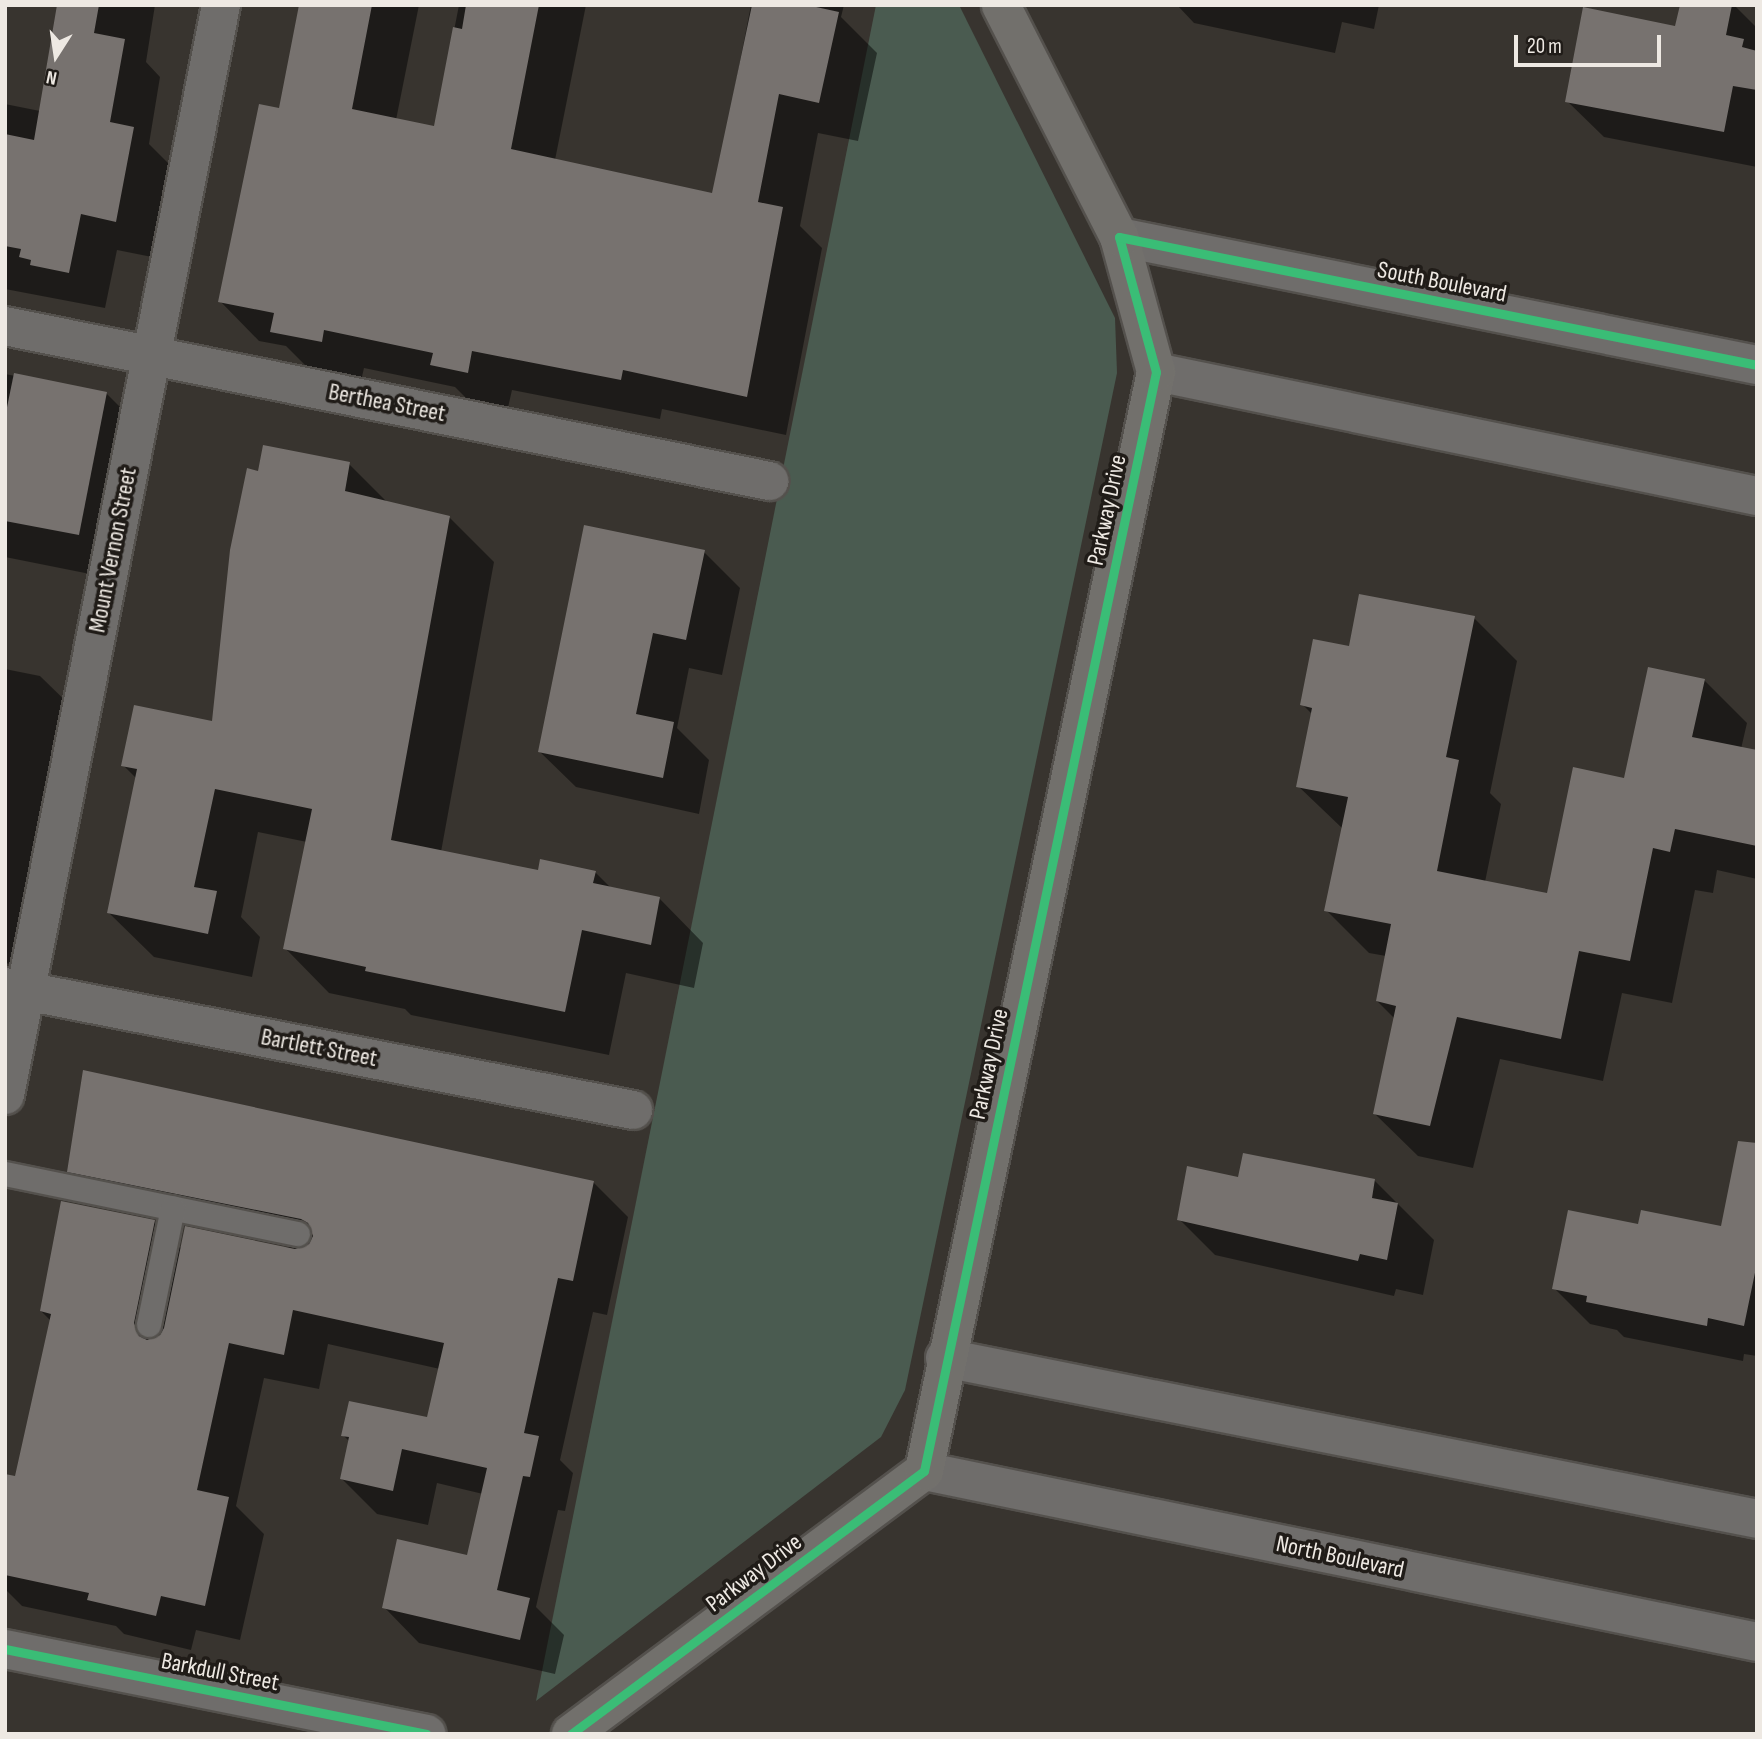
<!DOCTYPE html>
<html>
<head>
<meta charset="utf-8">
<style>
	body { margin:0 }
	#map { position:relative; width:1762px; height:1739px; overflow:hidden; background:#38342f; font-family:"Sofia Sans Condensed",sans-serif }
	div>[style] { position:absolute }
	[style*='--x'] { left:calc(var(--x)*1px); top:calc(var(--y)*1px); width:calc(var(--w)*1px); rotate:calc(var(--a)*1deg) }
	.green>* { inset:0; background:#4a5b50 }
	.shadow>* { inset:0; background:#0007 }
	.building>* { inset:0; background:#77726f }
	.roads { filter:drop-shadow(2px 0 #54514d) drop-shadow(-2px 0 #54514d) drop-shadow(0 2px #54514d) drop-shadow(0 -2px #54514d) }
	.lane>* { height:24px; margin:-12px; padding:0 12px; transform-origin:12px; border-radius:12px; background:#6f6d6b }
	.street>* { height:38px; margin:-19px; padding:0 19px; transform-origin:19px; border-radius:19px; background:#6f6d6b }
	.secondary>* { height:38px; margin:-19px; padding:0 19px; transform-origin:19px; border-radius:19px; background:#72706c }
	.cycleway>* { height:9px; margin:-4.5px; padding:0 4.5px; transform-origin:4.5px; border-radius:4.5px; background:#3abd76 }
	span { translate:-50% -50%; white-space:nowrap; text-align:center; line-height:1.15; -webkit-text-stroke:7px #201c18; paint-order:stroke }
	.street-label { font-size:24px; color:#eee9e3 }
	.frame { position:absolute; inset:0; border:7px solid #eee9e3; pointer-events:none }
	.north { position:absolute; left:21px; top:21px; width:70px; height:70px; -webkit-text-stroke:5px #201c18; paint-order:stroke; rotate:192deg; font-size:19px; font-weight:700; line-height:28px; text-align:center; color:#eee9e3 }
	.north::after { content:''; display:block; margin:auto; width:24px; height:32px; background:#eee9e3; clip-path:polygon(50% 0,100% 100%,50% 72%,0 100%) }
	.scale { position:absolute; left:1514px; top:35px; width:147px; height:32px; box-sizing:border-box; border:4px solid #eee9e3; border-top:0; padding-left:9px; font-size:21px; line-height:24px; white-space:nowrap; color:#eee9e3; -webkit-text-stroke:5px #201c18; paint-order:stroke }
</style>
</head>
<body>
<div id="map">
	<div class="green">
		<div style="clip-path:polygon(876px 5px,959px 5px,1115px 318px,1117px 373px,905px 1390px,881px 1437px,536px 1701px)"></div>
	</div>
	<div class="shadow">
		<div style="clip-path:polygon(59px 5px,155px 5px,146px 62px,160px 77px,149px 144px,170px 165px,152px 257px,117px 250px,105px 308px,5px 289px,5px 104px,40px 111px)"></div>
		<div style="clip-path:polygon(301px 5px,419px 5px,396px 120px,435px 128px,459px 5px,586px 5px,555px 160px,714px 195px,751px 5px,844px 5px,841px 17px,877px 53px,858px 141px,818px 133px,800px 226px,822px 248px,786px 435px,662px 409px,660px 419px,512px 390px,507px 412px,472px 404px,455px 387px,364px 368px,361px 381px,311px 371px,286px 346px,259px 341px,220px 301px,280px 110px)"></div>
		<div style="clip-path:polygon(1177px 5px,1379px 5px,1374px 29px,1342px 22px,1335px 53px,1194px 23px)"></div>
		<div style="clip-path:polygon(1681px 5px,1734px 5px,1757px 28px,1757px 167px,1604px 137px,1567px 101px,1676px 28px)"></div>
		<div style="clip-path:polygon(5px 374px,106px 393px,153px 440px,125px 581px,5px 557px)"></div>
		<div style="clip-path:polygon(349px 464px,388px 503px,450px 518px,494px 562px,441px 852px,539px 872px,595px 872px,612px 889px,659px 898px,703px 943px,694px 988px,626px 973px,609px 1055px,411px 1015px,405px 1009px,329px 993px,285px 948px,307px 842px,258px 832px,241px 917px,260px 937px,252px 977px,154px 957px,109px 913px,137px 779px,123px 765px,214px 723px,259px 473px)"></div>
		<div style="clip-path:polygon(704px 552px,740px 588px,722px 675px,689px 668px,677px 728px,709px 760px,699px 814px,576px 787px,539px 751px)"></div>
		<div style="clip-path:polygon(1474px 618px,1517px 661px,1490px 793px,1501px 804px,1485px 882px,1548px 895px,1626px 780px,1704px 680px,1747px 723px,1741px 749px,1757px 752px,1757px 879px,1717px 870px,1713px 893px,1695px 890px,1672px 1003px,1622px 993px,1603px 1081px,1500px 1059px,1473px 1168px,1418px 1156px,1375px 1114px,1395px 1019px,1377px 1001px,1386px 956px,1369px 953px,1326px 910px,1343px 829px,1298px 786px,1313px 715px,1302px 704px,1350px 648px)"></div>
		<div style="clip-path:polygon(5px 669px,40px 676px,77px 712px,23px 966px,5px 963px)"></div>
		<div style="clip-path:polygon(69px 1171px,593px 1182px,628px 1217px,607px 1315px,593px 1312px,560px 1460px,573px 1473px,565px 1511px,558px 1510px,536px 1607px,564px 1635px,555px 1674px,419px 1643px,384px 1607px,468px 1558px,483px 1494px,437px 1483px,428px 1525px,377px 1514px,342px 1479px,350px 1442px,343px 1435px,429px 1419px,440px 1369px,328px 1344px,319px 1389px,264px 1378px,236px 1506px,264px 1534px,240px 1640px,196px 1630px,191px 1650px,124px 1634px,116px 1626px,22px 1606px,5px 1589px,5px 1487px,17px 1478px,51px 1321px,41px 1311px,155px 1222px,182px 1249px,305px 1247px,104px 1206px)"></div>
		<div style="clip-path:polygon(1239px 1179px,1374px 1180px,1434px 1240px,1423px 1295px,1396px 1289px,1394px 1296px,1215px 1255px,1179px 1219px)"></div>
		<div style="clip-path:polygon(1757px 1193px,1757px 1356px,1744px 1354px,1743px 1361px,1624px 1337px,1617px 1330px,1590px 1324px,1554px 1288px,1639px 1226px,1723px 1228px)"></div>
	</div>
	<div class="building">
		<div style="clip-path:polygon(57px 5px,99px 5px,94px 33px,125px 39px,110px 122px,134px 127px,116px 222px,81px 214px,69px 273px,30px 265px,31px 260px,19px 257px,21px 249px,5px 246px,5px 134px,34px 140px)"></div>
		<div style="clip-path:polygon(299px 5px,372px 5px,352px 109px,434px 126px,453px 27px,462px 29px,466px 5px,539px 5px,511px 149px,712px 193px,752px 5px,807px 5px,839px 12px,819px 103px,779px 94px,758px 202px,783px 207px,747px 397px,623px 370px,621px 380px,472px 351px,468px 373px,430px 365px,433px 353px,324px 330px,322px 342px,270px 332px,274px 313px,218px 302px,259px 104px,279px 108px)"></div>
		<div style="clip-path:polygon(1680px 5px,1732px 5px,1726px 35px,1744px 39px,1742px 47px,1757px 51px,1757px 90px,1733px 86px,1724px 132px,1565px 102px,1583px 7px,1675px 26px)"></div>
		<div style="clip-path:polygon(14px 373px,107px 392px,79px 535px,5px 521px,5px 417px)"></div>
		<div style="clip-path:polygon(263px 445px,350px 462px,345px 491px,450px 516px,391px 840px,538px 870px,540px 859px,596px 871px,593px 883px,660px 897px,651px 945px,582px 930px,565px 1012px,365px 971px,366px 967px,283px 949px,312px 809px,215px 789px,194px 887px,217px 891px,208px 934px,107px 913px,137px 769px,121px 766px,134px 705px,212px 721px,230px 550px,247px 468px,258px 471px)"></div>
		<div style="clip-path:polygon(584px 525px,705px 550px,686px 640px,653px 633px,636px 714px,674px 722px,663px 778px,538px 752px)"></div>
		<div style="clip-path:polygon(1359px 594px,1475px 616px,1446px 757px,1459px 760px,1437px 871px,1547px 893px,1573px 767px,1624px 778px,1648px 667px,1705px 679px,1692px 737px,1757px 750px,1757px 846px,1675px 829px,1670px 852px,1653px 848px,1630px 961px,1579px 951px,1561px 1039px,1457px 1017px,1430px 1126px,1373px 1114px,1396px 1006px,1376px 1001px,1391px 924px,1324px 911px,1348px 797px,1296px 787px,1312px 708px,1300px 705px,1313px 639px,1349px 646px)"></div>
		<div style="clip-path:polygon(83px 1070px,594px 1181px,573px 1281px,558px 1278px,524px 1433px,539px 1436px,530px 1477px,523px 1476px,497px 1590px,530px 1598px,520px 1640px,382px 1608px,397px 1539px,467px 1555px,487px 1468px,402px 1449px,393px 1491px,340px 1479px,349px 1437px,341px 1436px,349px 1401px,427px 1417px,444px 1343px,293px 1310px,284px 1355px,229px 1343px,197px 1490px,229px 1497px,205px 1606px,161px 1596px,156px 1616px,87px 1600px,89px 1593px,5px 1575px,5px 1474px,15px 1476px,51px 1314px,40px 1311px,61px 1201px,155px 1220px,134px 1323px,139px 1336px,147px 1340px,160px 1335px,164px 1328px,185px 1226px,295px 1249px,309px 1244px,313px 1236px,308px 1223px,301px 1219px,67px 1172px)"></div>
		<div style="clip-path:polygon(1738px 1141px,1757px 1143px,1757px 1263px,1744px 1326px,1708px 1318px,1707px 1326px,1586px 1302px,1587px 1296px,1552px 1289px,1568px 1210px,1638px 1224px,1641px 1210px,1721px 1226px)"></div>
		<div style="clip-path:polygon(1243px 1153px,1375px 1179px,1372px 1198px,1398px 1203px,1387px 1260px,1360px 1254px,1358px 1261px,1177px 1220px,1187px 1166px,1238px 1177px)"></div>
	</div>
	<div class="roads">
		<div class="lane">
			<div style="--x:5;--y:1174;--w:299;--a:11.6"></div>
			<div style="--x:149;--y:1325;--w:119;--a:-78.4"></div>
		</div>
		<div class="street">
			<div style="--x:1119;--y:237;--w:651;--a:11.34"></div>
			<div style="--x:5;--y:326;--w:780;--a:11.47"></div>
			<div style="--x:1156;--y:372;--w:614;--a:11.66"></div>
			<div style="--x:5;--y:987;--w:640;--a:11.08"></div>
			<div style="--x:5;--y:1095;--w:1111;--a:-78.79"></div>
			<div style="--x:945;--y:1358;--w:828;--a:11.21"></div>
			<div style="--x:924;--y:1471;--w:850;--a:11.6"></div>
			<div style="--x:5;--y:1649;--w:430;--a:11.4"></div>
		</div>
		<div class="secondary">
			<div style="--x:571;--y:1734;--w:440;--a:-36.7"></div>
			<div style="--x:924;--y:1471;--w:1123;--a:-78.08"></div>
			<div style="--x:1156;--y:372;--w:140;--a:-105.3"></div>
			<div style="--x:1119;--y:237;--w:260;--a:-117"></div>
		</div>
	</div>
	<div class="cycleway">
		<div style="--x:5;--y:1649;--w:430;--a:11.4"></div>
		<div style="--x:571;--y:1734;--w:440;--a:-36.7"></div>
		<div style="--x:924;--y:1471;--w:1123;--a:-78.08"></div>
		<div style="--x:1156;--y:372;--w:140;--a:-105.3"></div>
		<div style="--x:1119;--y:237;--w:651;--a:11.34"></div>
	</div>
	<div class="street-label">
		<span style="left:1442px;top:282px;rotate:11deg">South Boulevard</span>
		<span style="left:387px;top:403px;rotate:11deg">Berthea Street</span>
		<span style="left:1107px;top:510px;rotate:-78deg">Parkway Drive</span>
		<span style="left:113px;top:550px;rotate:-79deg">Mount Vernon Street</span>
		<span style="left:319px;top:1048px;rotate:11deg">Bartlett Street</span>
		<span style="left:989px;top:1064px;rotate:-78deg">Parkway Drive</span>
		<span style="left:1340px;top:1557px;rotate:12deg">North Boulevard</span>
		<span style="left:754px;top:1573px;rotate:-37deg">Parkway Drive</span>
		<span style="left:220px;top:1672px;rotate:11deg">Barkdull Street</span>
	</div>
	<div class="frame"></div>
	<div class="north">N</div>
	<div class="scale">20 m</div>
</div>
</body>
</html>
